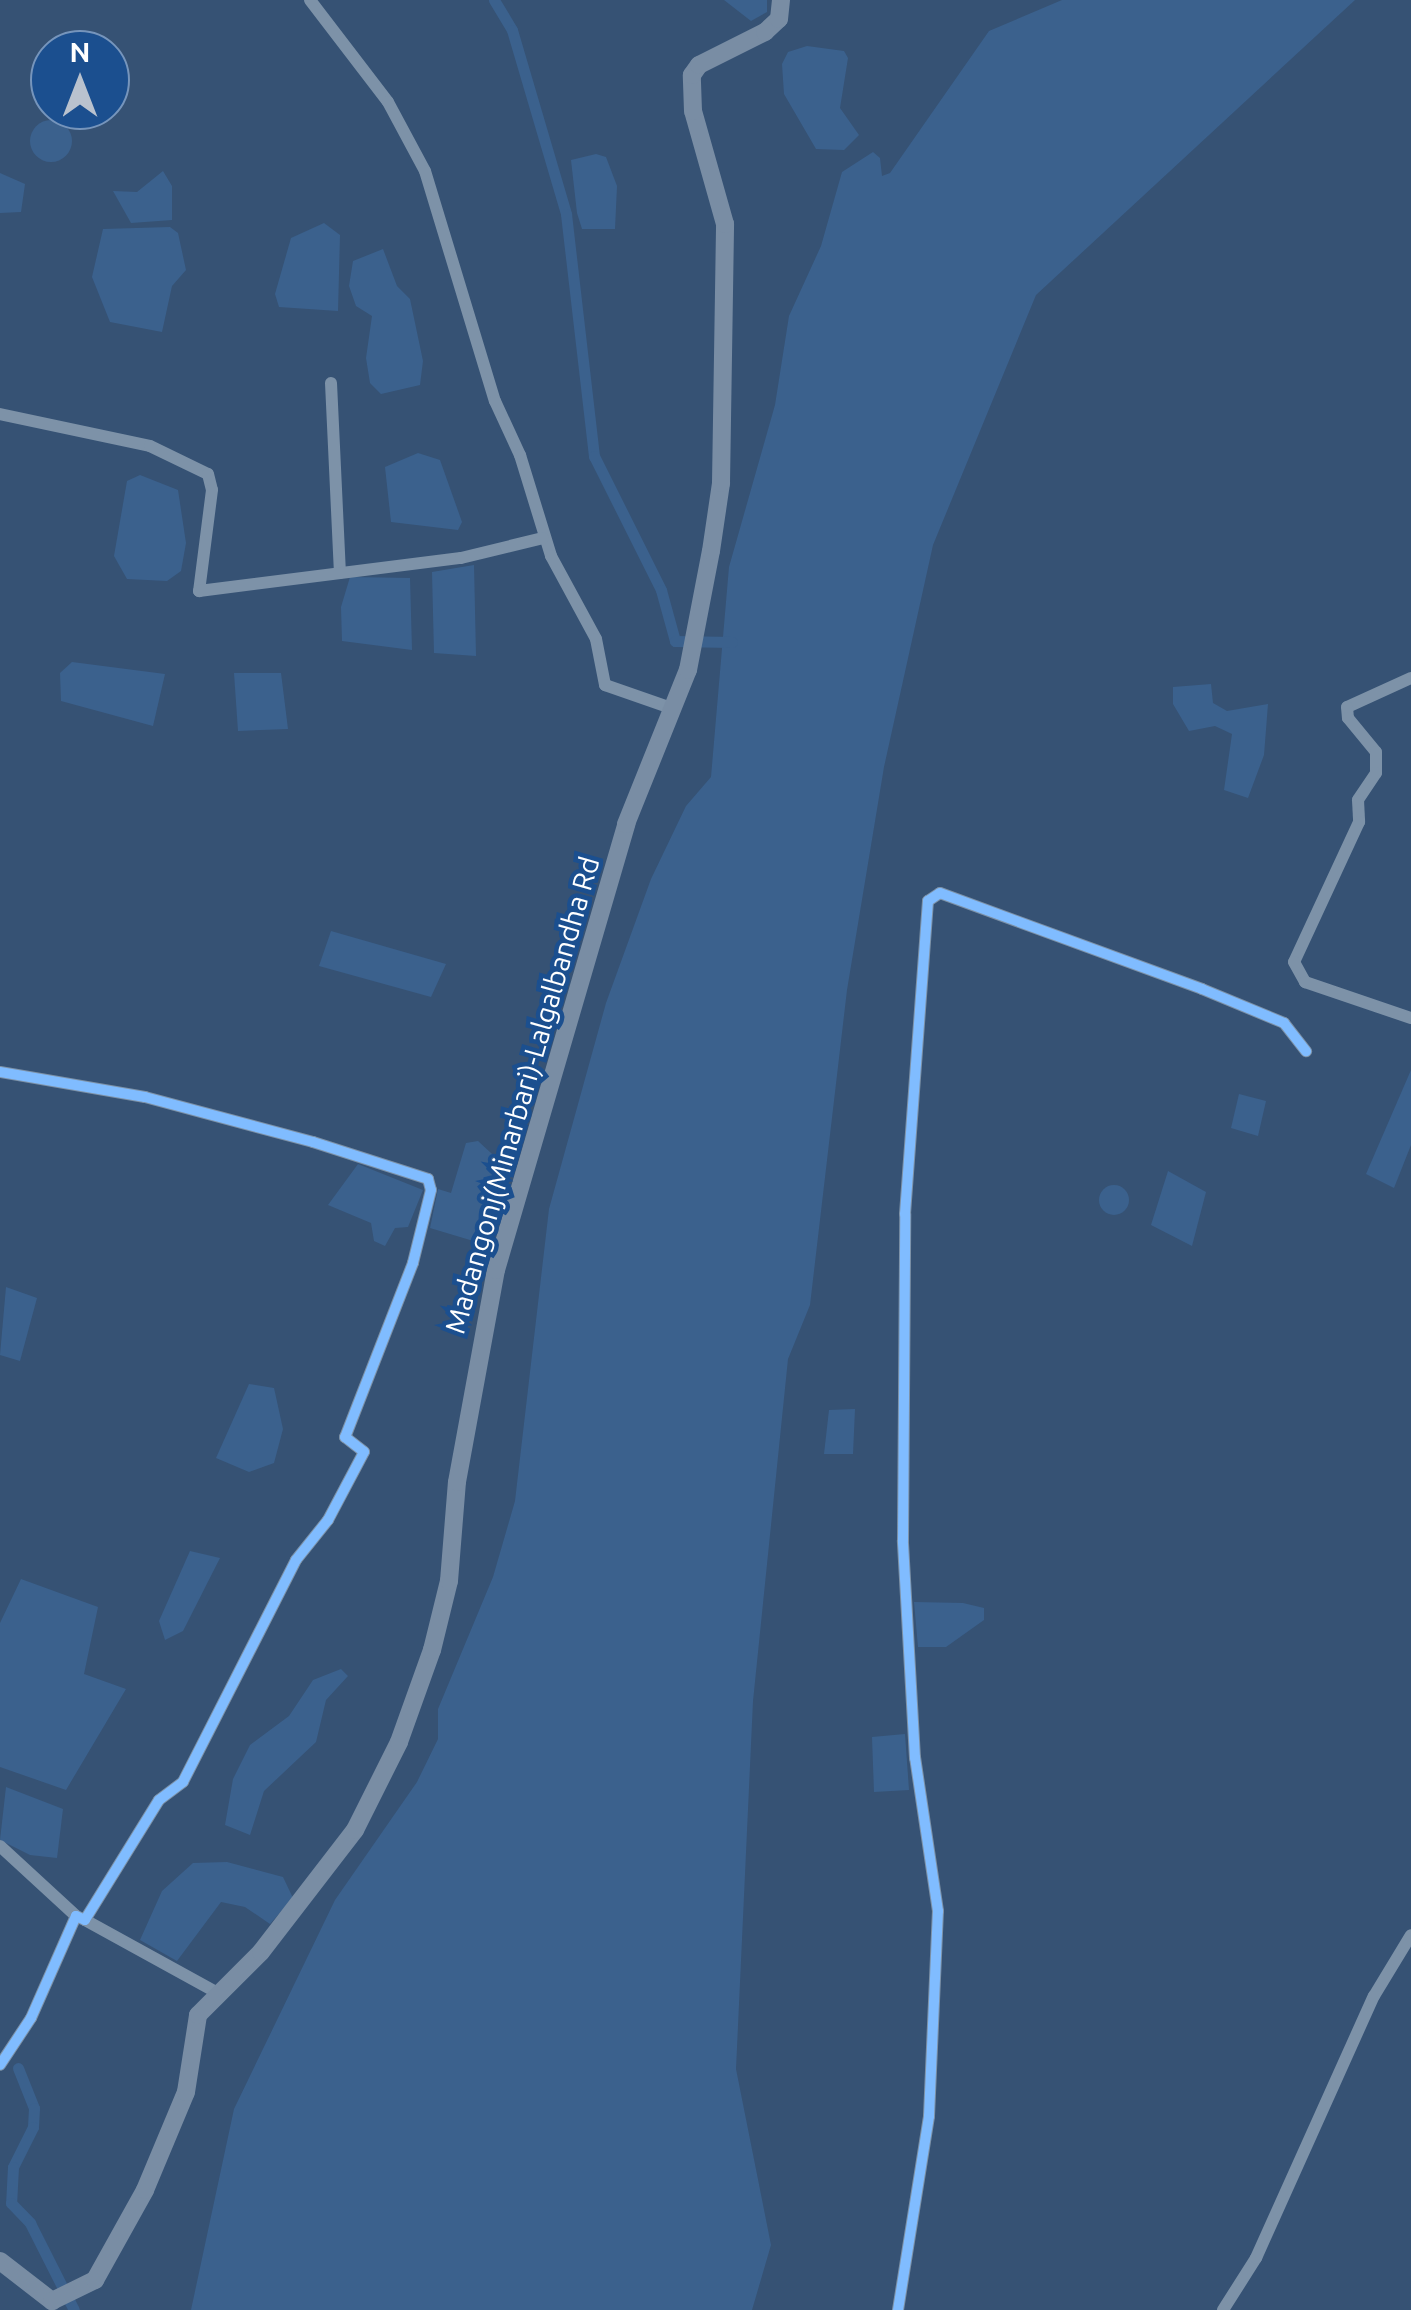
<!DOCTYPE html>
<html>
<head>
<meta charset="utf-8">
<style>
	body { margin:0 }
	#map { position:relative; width:1411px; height:2310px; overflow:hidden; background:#365274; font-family:Ubuntu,sans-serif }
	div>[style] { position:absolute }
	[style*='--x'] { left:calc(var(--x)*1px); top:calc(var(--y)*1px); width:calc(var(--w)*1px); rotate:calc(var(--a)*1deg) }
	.water>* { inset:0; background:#3b618d }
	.round { border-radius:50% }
	.canal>* { height:11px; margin:-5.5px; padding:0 5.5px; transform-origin:5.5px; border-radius:5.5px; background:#3b618d }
	.street>* { height:12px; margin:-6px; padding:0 6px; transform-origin:6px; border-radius:6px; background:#7d92a8 }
	.secondary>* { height:18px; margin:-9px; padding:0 9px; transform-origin:9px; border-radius:9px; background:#798da4 }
	.cycleway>* { height:10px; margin:-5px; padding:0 5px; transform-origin:5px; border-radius:5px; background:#80bcff }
	span { translate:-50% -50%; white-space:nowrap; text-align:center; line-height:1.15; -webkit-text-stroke:9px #1b4f8f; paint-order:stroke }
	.street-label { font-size:28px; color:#fff }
	.north { position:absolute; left:30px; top:30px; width:100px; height:100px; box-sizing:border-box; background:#1b4f8f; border:2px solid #7695bc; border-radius:50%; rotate:0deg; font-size:28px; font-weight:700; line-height:40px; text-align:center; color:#fff }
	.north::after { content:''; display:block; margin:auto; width:35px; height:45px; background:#b9c2ce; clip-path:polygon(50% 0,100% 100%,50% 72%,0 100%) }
</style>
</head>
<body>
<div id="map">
	<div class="water">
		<div style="clip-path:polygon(724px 0,767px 0,767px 12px,751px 21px)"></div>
		<div style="clip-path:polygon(1062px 0,1355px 0,1036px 295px,933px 545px,884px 767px,847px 990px,810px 1305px,788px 1359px,753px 1701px,736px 2069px,771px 2245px,752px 2310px,191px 2310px,234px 2109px,335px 1900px,417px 1782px,438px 1739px,438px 1709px,493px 1577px,515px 1501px,549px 1209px,606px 1003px,651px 879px,686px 806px,711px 777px,729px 567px,775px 405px,789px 316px,821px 246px,842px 172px,873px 152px,880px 158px,882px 176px,890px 173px,989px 31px)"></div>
		<div style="clip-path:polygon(807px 46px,844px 51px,848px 58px,840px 108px,859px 135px,844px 150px,816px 149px,784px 94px,782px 64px,788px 52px)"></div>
		<div class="round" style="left:30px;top:120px;width:42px;height:42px"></div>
		<div style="clip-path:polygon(596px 154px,606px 157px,617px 186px,615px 229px,582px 229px,577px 213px,571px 160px)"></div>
		<div style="clip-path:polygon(163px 171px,172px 186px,172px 220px,131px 223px,113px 191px,137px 192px)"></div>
		<div style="clip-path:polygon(0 173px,25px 184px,21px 212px,0 213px)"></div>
		<div style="clip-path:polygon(324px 223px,340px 235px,338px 311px,279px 307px,275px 294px,291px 238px)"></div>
		<div style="clip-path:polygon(103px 229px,170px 227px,178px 233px,186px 270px,172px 286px,162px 332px,110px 322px,92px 277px)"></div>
		<div style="clip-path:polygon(383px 249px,397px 286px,410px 299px,423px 361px,420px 385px,381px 394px,370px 383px,366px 358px,372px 316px,356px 306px,349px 286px,353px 261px)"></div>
		<div style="clip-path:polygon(418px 453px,440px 460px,462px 522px,458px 530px,391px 522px,385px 467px)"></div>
		<div style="clip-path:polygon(140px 475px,178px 490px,186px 543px,181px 571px,167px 581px,127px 579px,114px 556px,127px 481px)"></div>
		<div style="clip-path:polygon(474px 565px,476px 656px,434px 653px,432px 572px)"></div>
		<div style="clip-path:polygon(350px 577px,410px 578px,412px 650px,342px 641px,341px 607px)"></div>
		<div style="clip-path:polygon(72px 662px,165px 674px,153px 726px,61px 701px,60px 673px)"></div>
		<div style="clip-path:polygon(234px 673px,281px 673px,288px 729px,238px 731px)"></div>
		<div style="clip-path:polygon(1211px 684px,1213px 703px,1227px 711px,1268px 704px,1264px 755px,1248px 798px,1224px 790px,1232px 734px,1215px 726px,1189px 731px,1173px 704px,1173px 687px)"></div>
		<div style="clip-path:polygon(331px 931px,446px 964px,431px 997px,319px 966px)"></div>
		<div style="clip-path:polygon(1411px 1070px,1411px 1145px,1394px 1188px,1366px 1174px)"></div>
		<div style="clip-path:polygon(1239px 1094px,1266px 1101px,1258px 1136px,1231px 1128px)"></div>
		<div style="clip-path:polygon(478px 1141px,504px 1165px,502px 1191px,480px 1243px,430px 1228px,438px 1189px,451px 1193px,466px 1143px)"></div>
		<div style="clip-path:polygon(358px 1164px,423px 1190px,408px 1227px,395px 1228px,385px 1246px,374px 1241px,371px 1223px,328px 1205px)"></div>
		<div style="clip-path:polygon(1168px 1171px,1206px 1192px,1192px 1246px,1151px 1225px)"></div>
		<div class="round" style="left:1099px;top:1185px;width:30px;height:30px"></div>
		<div style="clip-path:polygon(6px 1287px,37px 1298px,20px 1361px,0 1355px)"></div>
		<div style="clip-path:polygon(249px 1384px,274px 1388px,283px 1429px,274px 1463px,249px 1472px,216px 1458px)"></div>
		<div style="clip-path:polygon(855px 1409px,853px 1454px,824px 1454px,829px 1410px)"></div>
		<div style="clip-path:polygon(190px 1551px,220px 1558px,183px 1631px,165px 1640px,159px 1621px)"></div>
		<div style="clip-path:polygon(21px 1579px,98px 1607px,84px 1674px,126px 1689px,66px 1790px,0 1767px,0 1623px)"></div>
		<div style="clip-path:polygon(914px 1602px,963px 1603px,984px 1608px,984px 1620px,946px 1647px,918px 1647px)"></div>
		<div style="clip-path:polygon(341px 1669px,348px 1676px,326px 1700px,316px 1742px,264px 1791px,250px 1835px,225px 1825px,233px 1779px,250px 1745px,289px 1716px,313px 1680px)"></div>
		<div style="clip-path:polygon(905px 1734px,909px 1790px,874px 1792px,872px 1737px)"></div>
		<div style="clip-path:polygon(6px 1787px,63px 1809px,57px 1858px,30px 1855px,0 1840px)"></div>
		<div style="clip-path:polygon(227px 1862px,283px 1877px,293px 1898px,270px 1924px,245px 1907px,221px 1902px,177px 1961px,140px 1940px,162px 1891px,193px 1863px)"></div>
	</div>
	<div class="canal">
		<div style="--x:494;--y:0;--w:35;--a:59"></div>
		<div style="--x:512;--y:30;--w:192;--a:73.6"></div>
		<div style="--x:566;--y:214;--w:244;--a:83.4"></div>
		<div style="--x:594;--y:456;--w:150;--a:63.4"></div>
		<div style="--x:661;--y:590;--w:53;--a:74.6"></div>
		<div style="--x:675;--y:641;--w:57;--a:1"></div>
		<div style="--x:18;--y:2068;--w:43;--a:68.2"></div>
		<div style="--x:34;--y:2108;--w:19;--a:93"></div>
		<div style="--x:33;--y:2127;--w:45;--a:116.6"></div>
		<div style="--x:13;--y:2167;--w:36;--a:93"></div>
		<div style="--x:11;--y:2203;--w:28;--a:46"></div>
		<div style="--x:30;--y:2223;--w:97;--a:63.2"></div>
	</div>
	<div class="street">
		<div style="--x:310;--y:0;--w:128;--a:52.6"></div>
		<div style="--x:388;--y:102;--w:78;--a:61.8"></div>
		<div style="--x:425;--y:171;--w:240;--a:73.1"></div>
		<div style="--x:495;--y:401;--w:60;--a:65.2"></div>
		<div style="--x:520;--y:455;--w:106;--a:72.9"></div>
		<div style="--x:551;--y:556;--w:94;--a:61.5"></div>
		<div style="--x:596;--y:639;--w:47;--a:78.9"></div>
		<div style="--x:605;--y:685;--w:73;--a:19.2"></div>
		<div style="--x:331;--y:383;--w:190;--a:87.3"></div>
		<div style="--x:0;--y:414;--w:153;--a:12"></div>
		<div style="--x:150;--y:446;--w:64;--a:25.8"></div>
		<div style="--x:208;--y:474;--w:16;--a:76"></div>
		<div style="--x:212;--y:490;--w:102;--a:97.3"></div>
		<div style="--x:199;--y:591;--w:264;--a:-7.2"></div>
		<div style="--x:461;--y:558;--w:84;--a:-13.7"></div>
		<div style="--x:1411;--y:678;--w:70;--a:155.6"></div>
		<div style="--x:1347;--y:707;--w:11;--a:85"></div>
		<div style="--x:1348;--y:718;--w:44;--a:50.5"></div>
		<div style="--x:1376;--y:752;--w:21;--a:90"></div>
		<div style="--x:1376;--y:773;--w:32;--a:124"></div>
		<div style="--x:1358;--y:800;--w:22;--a:87"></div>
		<div style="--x:1359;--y:822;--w:154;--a:114.9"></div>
		<div style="--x:1294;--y:962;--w:23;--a:61"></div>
		<div style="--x:1305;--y:982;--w:112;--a:18.8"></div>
		<div style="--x:0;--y:1072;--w:147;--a:9.8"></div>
		<div style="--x:145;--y:1097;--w:174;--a:15"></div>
		<div style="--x:313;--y:1142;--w:121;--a:17.8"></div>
		<div style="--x:428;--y:1179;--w:11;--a:75"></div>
		<div style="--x:431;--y:1190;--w:75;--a:103.9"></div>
		<div style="--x:413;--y:1263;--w:187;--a:111.3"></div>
		<div style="--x:345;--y:1437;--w:24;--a:38"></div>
		<div style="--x:364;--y:1452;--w:77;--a:117.9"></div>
		<div style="--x:328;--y:1520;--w:51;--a:128.7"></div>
		<div style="--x:296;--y:1560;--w:249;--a:117"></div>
		<div style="--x:183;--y:1782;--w:30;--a:143"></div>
		<div style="--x:159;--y:1800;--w:141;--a:121.7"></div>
		<div style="--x:85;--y:1920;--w:10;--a:-156"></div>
		<div style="--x:76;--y:1916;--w:111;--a:113.8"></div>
		<div style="--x:31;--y:2018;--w:56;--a:123.4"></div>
		<div style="--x:0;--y:1846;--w:103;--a:42.6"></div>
		<div style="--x:85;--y:1920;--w:152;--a:28.8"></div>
		<div style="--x:898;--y:2310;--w:196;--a:-80.9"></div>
		<div style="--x:929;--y:2116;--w:205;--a:-87.5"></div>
		<div style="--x:938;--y:1911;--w:155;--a:-98.5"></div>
		<div style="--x:915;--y:1758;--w:218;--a:-93.2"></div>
		<div style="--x:903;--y:1540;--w:326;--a:-89.6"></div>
		<div style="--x:905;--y:1214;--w:314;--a:-85.8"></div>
		<div style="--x:928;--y:901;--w:14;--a:-34"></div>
		<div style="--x:940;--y:893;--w:279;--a:20.1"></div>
		<div style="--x:1202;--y:989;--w:89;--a:22.5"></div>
		<div style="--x:1284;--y:1023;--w:36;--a:52"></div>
		<div style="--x:1223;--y:2310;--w:62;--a:-57.6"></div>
		<div style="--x:1256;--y:2258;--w:287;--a:-65.8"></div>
		<div style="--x:1374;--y:1996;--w:71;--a:-58.8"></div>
	</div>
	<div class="secondary">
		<div style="--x:0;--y:2261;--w:66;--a:37.6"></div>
		<div style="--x:52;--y:2301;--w:48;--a:-26"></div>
		<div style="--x:95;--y:2280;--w:103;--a:-60.9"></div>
		<div style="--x:145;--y:2190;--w:106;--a:-67.3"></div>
		<div style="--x:186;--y:2092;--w:78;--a:-81.1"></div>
		<div style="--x:198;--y:2015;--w:89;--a:-45"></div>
		<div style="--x:261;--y:1952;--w:154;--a:-52.4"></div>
		<div style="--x:355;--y:1830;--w:98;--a:-63.4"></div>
		<div style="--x:399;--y:1742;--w:98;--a:-70.3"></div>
		<div style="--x:432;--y:1650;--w:71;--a:-76.2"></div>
		<div style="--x:449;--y:1581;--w:99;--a:-85.4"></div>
		<div style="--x:457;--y:1482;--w:216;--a:-79.6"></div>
		<div style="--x:496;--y:1270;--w:465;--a:-73.7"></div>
		<div style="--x:626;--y:824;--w:166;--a:-68.1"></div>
		<div style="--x:688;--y:670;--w:121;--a:-79.1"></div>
		<div style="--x:711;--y:551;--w:69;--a:-81.6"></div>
		<div style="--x:721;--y:483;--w:259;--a:-89.1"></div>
		<div style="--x:725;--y:224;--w:117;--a:-105.8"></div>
		<div style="--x:693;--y:111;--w:36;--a:-92"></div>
		<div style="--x:692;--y:75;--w:12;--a:-55"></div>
		<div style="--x:699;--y:65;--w:74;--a:-26.6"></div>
		<div style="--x:765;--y:32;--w:19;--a:-43"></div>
		<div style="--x:779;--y:19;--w:19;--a:-84"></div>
	</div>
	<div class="cycleway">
		<div style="--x:0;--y:1072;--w:147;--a:9.8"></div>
		<div style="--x:145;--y:1097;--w:174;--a:15"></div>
		<div style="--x:313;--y:1142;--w:121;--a:17.8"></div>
		<div style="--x:428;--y:1179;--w:11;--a:75"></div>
		<div style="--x:431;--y:1190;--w:75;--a:103.9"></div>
		<div style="--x:413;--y:1263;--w:187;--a:111.3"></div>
		<div style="--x:345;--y:1437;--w:24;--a:38"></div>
		<div style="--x:364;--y:1452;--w:77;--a:117.9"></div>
		<div style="--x:328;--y:1520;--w:51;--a:128.7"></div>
		<div style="--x:296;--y:1560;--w:249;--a:117"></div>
		<div style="--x:183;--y:1782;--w:30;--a:143"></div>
		<div style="--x:159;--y:1800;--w:141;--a:121.7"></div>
		<div style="--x:85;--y:1920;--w:10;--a:-156"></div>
		<div style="--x:76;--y:1916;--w:111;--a:113.8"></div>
		<div style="--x:31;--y:2018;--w:56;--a:123.4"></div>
		<div style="--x:898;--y:2310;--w:196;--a:-80.9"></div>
		<div style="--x:929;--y:2116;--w:205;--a:-87.5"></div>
		<div style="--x:938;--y:1911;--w:155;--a:-98.5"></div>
		<div style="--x:915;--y:1758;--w:218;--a:-93.2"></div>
		<div style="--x:903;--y:1540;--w:326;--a:-89.6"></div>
		<div style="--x:905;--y:1214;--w:314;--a:-85.8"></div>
		<div style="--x:928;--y:901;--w:14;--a:-34"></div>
		<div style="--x:940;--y:893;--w:279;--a:20.1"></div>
		<div style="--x:1202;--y:989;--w:89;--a:22.5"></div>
		<div style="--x:1284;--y:1023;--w:36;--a:52"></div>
	</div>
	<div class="street-label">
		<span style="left:522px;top:1095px;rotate:-74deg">Madangonj(Minarbari)-Lalgalbandha Rd</span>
	</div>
	<div class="north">N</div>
</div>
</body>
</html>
